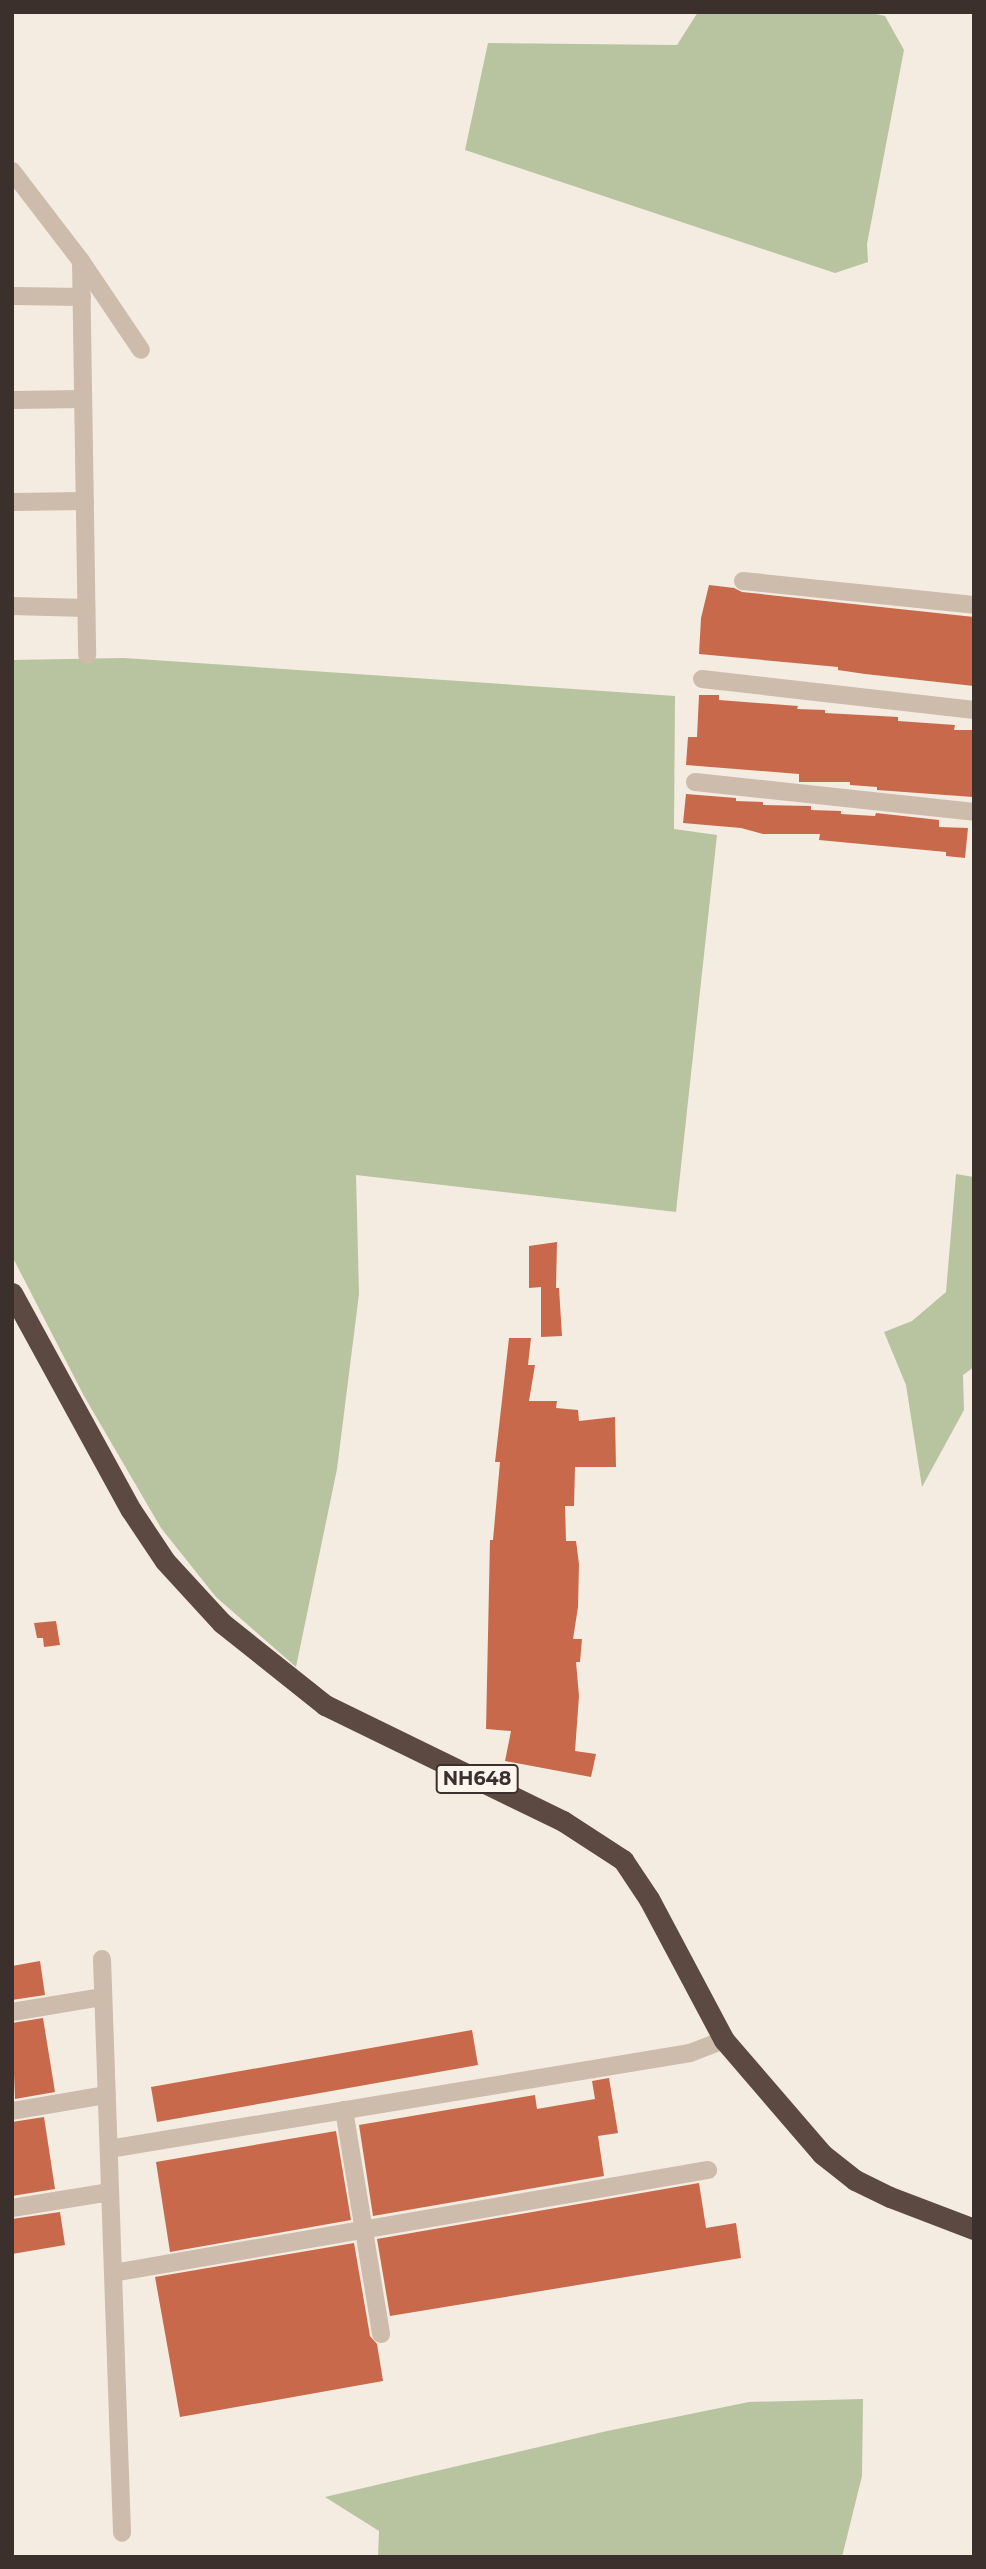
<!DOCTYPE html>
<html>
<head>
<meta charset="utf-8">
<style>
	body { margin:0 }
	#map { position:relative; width:986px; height:2569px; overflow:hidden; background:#f4ebe1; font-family:Montserrat,sans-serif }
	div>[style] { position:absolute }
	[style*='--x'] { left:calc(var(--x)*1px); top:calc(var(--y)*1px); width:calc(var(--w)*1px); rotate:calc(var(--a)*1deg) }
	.green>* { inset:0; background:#b8c4a0 }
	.building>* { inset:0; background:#c8694b }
	.street>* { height:18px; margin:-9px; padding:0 9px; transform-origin:9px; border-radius:9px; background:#cdbbac }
	.highway>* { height:21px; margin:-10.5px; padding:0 10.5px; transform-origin:10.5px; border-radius:10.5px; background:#5c4a42 }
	span { translate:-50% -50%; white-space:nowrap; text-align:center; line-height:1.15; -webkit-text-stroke:6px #fbf5ee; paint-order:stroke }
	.shield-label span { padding:2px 5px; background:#fbf5ee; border:2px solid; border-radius:5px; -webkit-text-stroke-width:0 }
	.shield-label { font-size:19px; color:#3b302b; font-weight:700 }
	.frame { position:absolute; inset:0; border:14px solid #3b302b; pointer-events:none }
</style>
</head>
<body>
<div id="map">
	<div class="green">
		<div style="clip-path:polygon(698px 12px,867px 12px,885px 16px,904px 50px,867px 244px,868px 262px,835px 273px,465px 150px,488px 43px,677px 45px)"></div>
		<div style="clip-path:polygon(124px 658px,675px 696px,674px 829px,717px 835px,676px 1212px,356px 1175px,359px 1294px,337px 1469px,296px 1667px,216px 1597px,161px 1528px,84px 1396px,12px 1256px,12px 660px)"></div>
		<div style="clip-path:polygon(956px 1174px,974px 1177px,974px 1367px,963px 1375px,964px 1410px,922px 1487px,906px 1385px,884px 1332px,912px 1321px,946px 1292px)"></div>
		<div style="clip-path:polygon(863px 2399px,862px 2476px,842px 2557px,378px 2557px,379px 2531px,325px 2497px,607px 2431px,749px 2402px)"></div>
	</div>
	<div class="building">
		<div style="clip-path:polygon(709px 585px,734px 588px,742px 592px,974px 617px,974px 686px,865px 674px,838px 670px,838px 667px,699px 654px,701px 618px)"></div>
		<div style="clip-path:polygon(699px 695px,719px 695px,719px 700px,798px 706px,797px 709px,825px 710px,825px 713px,898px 717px,898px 721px,955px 725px,954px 730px,974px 730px,973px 797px,877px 790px,877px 787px,850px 785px,850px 782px,799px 782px,799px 774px,686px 765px,688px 737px,697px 737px)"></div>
		<div style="clip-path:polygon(686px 794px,736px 798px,736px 801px,763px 802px,763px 805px,811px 806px,811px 810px,841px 811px,841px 814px,875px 816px,876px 813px,939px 820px,939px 827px,968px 828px,965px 858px,946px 856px,946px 852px,819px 840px,820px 834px,763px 834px,741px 828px,683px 823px)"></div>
		<div style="clip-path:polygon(557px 1242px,556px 1288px,559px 1288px,562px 1336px,541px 1337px,541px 1287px,529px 1288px,529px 1246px)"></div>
		<div style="clip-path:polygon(509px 1338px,531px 1338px,528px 1365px,535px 1365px,529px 1401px,557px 1401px,556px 1408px,578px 1410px,579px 1421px,615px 1417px,616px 1467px,575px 1467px,574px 1506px,565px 1506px,566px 1541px,576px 1541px,579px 1564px,578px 1607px,573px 1639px,582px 1639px,580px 1662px,576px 1662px,579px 1696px,575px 1751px,596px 1754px,591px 1777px,505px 1761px,511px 1731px,486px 1729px,490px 1540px,493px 1540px,500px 1462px,495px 1462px)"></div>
		<div style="clip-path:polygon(56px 1621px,60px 1645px,44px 1647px,43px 1638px,37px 1638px,34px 1623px)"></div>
		<div style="clip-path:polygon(40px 1961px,45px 1995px,12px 2000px,12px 1966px)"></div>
		<div style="clip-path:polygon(43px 2018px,55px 2092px,15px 2099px,12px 2023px)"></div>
		<div style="clip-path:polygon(472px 2030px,478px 2065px,157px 2122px,151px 2087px)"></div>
		<div style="clip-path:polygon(609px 2078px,618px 2133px,598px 2136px,604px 2176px,373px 2216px,359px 2125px,535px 2095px,537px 2109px,595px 2099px,592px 2081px)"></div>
		<div style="clip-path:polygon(44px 2117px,55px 2189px,12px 2196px,12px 2122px)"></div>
		<div style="clip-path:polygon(336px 2131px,351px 2220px,170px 2252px,156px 2162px)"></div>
		<div style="clip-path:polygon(699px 2183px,706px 2228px,736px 2223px,741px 2258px,390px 2316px,377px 2239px)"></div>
		<div style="clip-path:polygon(60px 2212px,65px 2245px,12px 2254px,12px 2219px)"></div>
		<div style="clip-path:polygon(354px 2243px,370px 2336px,377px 2344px,383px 2381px,180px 2417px,155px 2277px)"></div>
	</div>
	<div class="street">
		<div style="--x:12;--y:171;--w:113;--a:52.5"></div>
		<div style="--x:81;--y:261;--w:107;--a:56"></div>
		<div style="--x:81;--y:261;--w:394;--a:89.1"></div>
		<div style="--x:12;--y:296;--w:70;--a:0.8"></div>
		<div style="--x:12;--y:400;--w:71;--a:-0.8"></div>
		<div style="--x:12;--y:502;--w:73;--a:-0.8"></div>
		<div style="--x:743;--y:581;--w:232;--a:5.9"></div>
		<div style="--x:12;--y:606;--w:74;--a:1.5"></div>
		<div style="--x:702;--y:679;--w:274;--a:6.5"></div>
		<div style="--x:695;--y:782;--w:281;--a:6.1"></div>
		<div style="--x:102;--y:1959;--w:574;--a:88"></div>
		<div style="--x:12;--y:2012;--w:92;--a:-9.4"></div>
		<div style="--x:344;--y:2110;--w:227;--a:80.6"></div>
		<div style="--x:12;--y:2111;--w:96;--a:-9.6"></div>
		<div style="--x:109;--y:2149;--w:589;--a:-9.38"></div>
		<div style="--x:690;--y:2053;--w:36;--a:-21"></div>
		<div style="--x:12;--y:2208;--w:99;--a:-9.3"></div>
		<div style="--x:113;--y:2273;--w:604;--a:-9.82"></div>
	</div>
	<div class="highway">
		<div style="--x:12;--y:1293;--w:247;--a:61.3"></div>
		<div style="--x:131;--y:1510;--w:61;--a:56.3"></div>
		<div style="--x:165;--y:1561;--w:84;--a:47.4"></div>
		<div style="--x:222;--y:1623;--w:132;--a:38.5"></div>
		<div style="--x:325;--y:1705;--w:265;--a:26"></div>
		<div style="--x:563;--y:1821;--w:72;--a:33"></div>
		<div style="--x:623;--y:1860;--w:47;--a:56.3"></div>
		<div style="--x:649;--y:1899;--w:160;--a:62"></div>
		<div style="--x:724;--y:2040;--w:150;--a:49.3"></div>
		<div style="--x:822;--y:2154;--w:42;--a:38.2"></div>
		<div style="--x:855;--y:2180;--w:39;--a:26"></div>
		<div style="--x:890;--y:2197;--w:90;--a:20.9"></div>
	</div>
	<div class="shield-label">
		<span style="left:477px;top:1779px">NH648</span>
	</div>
	<div class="frame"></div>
</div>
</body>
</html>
